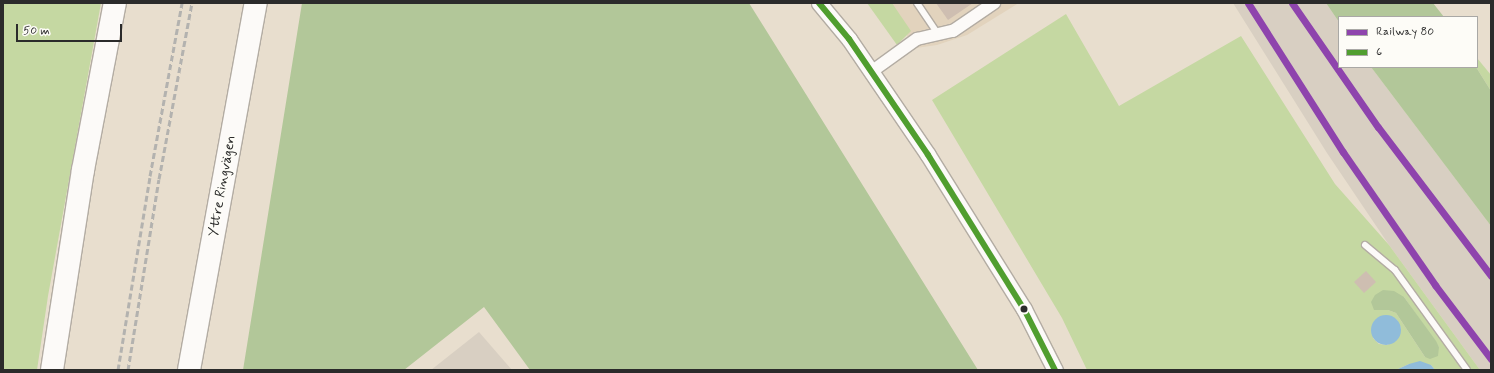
<!DOCTYPE html>
<html>
<head>
<meta charset="utf-8">
<style>
	body { margin:0 }
	#map { position:relative; width:1494px; height:373px; overflow:hidden; background:#e8dece; font-family:Mynerve,sans-serif }
	div>[style] { position:absolute }
	[style*='--x'] { left:calc(var(--x)*1px); top:calc(var(--y)*1px); width:calc(var(--w)*1px); rotate:calc(var(--a)*1deg) }
	.built>* { inset:0; background:#e2d3bd }
	.industrial>* { inset:0; background:#d8cfc2 }
	.green>* { inset:0; background:#c5d8a2 }
	.forest>* { inset:0; background:#b2c799 }
	.water>* { inset:0; background:#90bcda }
	.round { border-radius:50% }
	.building>* { inset:0; background:#cebeb1 }
	.roads { filter:drop-shadow(1px 0 #b3aca3) drop-shadow(-1px 0 #b3aca3) drop-shadow(0 1px #b3aca3) drop-shadow(0 -1px #b3aca3) }
	.service>* { height:6px; margin:-3px; padding:0 3px; transform-origin:3px; border-radius:3px; background:#fcfaf8 }
	.minor>* { height:12px; margin:-6px; padding:0 6px; transform-origin:6px; border-radius:6px; background:#fcfaf8 }
	.tertiary>* { height:15px; margin:-7.5px; padding:0 7.5px; transform-origin:7.5px; border-radius:7.5px; background:#fcfaf8 }
	.motorway>* { height:22px; margin:-11px; padding:0 11px; transform-origin:11px; border-radius:11px; background:#fcfaf8 }
	.rail>* { height:3px; margin-top:-1.5px; transform-origin:0; background:repeating-linear-gradient(90deg,#b3b2af 0 6px,transparent 0 9px) }
	.bus-1>* { height:6px; margin:-3px; padding:0 3px; transform-origin:3px; border-radius:3px; background:#509e2f }
	.rail-1>* { height:7px; margin:-3.5px; padding:0 3.5px; transform-origin:3.5px; border-radius:3.5px; background:#8e44ad }
	.dots>* { width:11px; height:11px; translate:-50% -50%; box-sizing:border-box; border:2px solid #fdfcf7; border-radius:50% }
	span { translate:-50% -50%; white-space:nowrap; text-align:center; line-height:1.15; -webkit-text-stroke:4px #fdfcf7; paint-order:stroke }
	.street-label { font-size:14px; color:#2b2b2b }
	.frame { position:absolute; inset:0; border:4px solid #2b2b2b; pointer-events:none }
	.legend { position:absolute; left:1338px; top:16px; width:140px; height:52px; box-sizing:border-box; background:#fdfcf7; border:1px solid #a9a8a5; margin:0; padding:5px 7px; list-style:none; font-size:12px; color:#2b2b2b }
	.legend li { display:flex; align-items:center; gap:8px; height:20px }
	.legend b { width:20px; border:1px solid #a9a8a5 }
	.scale { position:absolute; left:16px; top:24px; width:106px; height:18px; box-sizing:border-box; border:2px solid #2b2b2b; border-top:0; padding-left:5px; font-size:12px; line-height:14px; white-space:nowrap; color:#2b2b2b; -webkit-text-stroke:3px #fdfcf7; paint-order:stroke }
</style>
</head>
<body>
<div id="map">
	<div class="built">
		<div style="clip-path:polygon(883px 3px,1019px 3px,967px 35px,937px 45px,916px 48px)"></div>
	</div>
	<div class="industrial">
		<div style="clip-path:polygon(1233px 3px,1326px 3px,1339px 22px,1339px 67px,1371px 67px,1491px 226px,1491px 370px,1480px 370px,1389px 245px,1327px 153px)"></div>
		<div style="clip-path:polygon(479px 332px,512px 370px,431px 370px)"></div>
	</div>
	<div class="green">
		<div style="clip-path:polygon(3px 3px,101px 3px,48px 296px,37px 370px,3px 370px)"></div>
		<div style="clip-path:polygon(867px 3px,892px 3px,911px 31px,897px 45px)"></div>
		<div style="clip-path:polygon(evenodd,1066px 14px,1119px 106px,1241px 36px,1335px 184px,1389px 245px,1480px 370px,1435px 370px,1431px 365px,1409px 364px,1396px 370px,1087px 370px,1062px 318px,932px 100px,1066px 14px,1404px 297px,1439px 347px,1425px 357px,1396px 313px,1388px 310px,1404px 297px,1066px 14px,1390px 316px,1397px 320px,1401px 328px,1388px 345px,1379px 344px,1373px 338px,1390px 316px)"></div>
		<div style="clip-path:polygon(1477px 58px,1491px 75px,1491px 91px,1476px 67px)"></div>
	</div>
	<div class="forest">
		<div style="clip-path:polygon(302px 3px,749px 3px,978px 370px,530px 370px,484px 307px,404px 370px,243px 370px)"></div>
		<div style="clip-path:polygon(1326px 3px,1433px 3px,1444px 17px,1339px 17px,1339px 22px)"></div>
		<div style="clip-path:polygon(1371px 67px,1476px 67px,1491px 91px,1491px 226px)"></div>
		<div style="clip-path:polygon(1383px 290px,1394px 291px,1404px 297px,1436px 341px,1439px 347px,1438px 356px,1430px 359px,1425px 357px,1396px 313px,1388px 310px,1374px 310px,1371px 302px,1375px 295px)"></div>
	</div>
	<div class="water">
		<div class="round" style="left:1371px;top:315px;width:30px;height:30px"></div>
		<div style="clip-path:polygon(1420px 361px,1431px 365px,1435px 370px,1396px 370px,1409px 364px)"></div>
	</div>
	<div class="building">
		<div style="clip-path:polygon(936px 3px,973px 3px,948px 20px)"></div>
		<div style="clip-path:polygon(1366px 271px,1376px 282px,1364px 293px,1354px 282px)"></div>
	</div>
	<div class="roads">
		<div class="service">
			<div style="--x:917;--y:3;--w:37;--a:56"></div>
			<div style="--x:1365;--y:245;--w:39;--a:40"></div>
			<div style="--x:1395;--y:270;--w:123;--a:54.2"></div>
		</div>
		<div class="minor">
			<div style="--x:871;--y:72;--w:57;--a:-35.7"></div>
			<div style="--x:917;--y:39;--w:37;--a:-13"></div>
			<div style="--x:953;--y:31;--w:50;--a:-34.3"></div>
		</div>
		<div class="tertiary">
			<div style="--x:819;--y:3;--w:47;--a:50.2"></div>
			<div style="--x:849;--y:39;--w:140;--a:55.7"></div>
			<div style="--x:928;--y:155;--w:181;--a:58.1"></div>
			<div style="--x:1024;--y:309;--w:68;--a:63.1"></div>
		</div>
		<div class="motorway">
			<div style="--x:52;--y:370;--w:202;--a:-81.2"></div>
			<div style="--x:83;--y:170;--w:170;--a:-79.2"></div>
			<div style="--x:189;--y:370;--w:373;--a:-79.7"></div>
		</div>
	</div>
	<div class="rail">
		<div style="--x:118;--y:370;--w:197;--a:-80.6"></div>
		<div style="--x:150;--y:176;--w:176;--a:-79.5"></div>
		<div style="--x:128;--y:370;--w:193;--a:-80.8"></div>
		<div style="--x:159;--y:179;--w:179;--a:-79.4"></div>
	</div>
	<div class="bus-1">
		<div style="--x:819;--y:3;--w:47;--a:50.2"></div>
		<div style="--x:849;--y:39;--w:140;--a:55.7"></div>
		<div style="--x:928;--y:155;--w:181;--a:58.1"></div>
		<div style="--x:1024;--y:309;--w:68;--a:63.1"></div>
	</div>
	<div class="rail-1">
		<div style="--x:1248;--y:3;--w:177;--a:57.5"></div>
		<div style="--x:1343;--y:152;--w:162;--a:55.3"></div>
		<div style="--x:1435;--y:285;--w:93;--a:52.9"></div>
		<div style="--x:1292;--y:3;--w:151;--a:55.3"></div>
		<div style="--x:1378;--y:127;--w:187;--a:52.8"></div>
	</div>
	<div class="dots">
		<div style="left:1024px;top:309px;background:#2b2b2b"></div>
	</div>
	<div class="street-label">
		<span style="left:222px;top:186px;rotate:-80deg">Yttre Ringvägen</span>
	</div>
	<div class="frame"></div>
	<ul class="legend">
	<li><b style="height:5px;background:#8e44ad"></b>Railway 80</li>
	<li><b style="height:5px;background:#509e2f"></b>6</li>
	</ul>
	<div class="scale">50 m</div>
</div>
</body>
</html>
